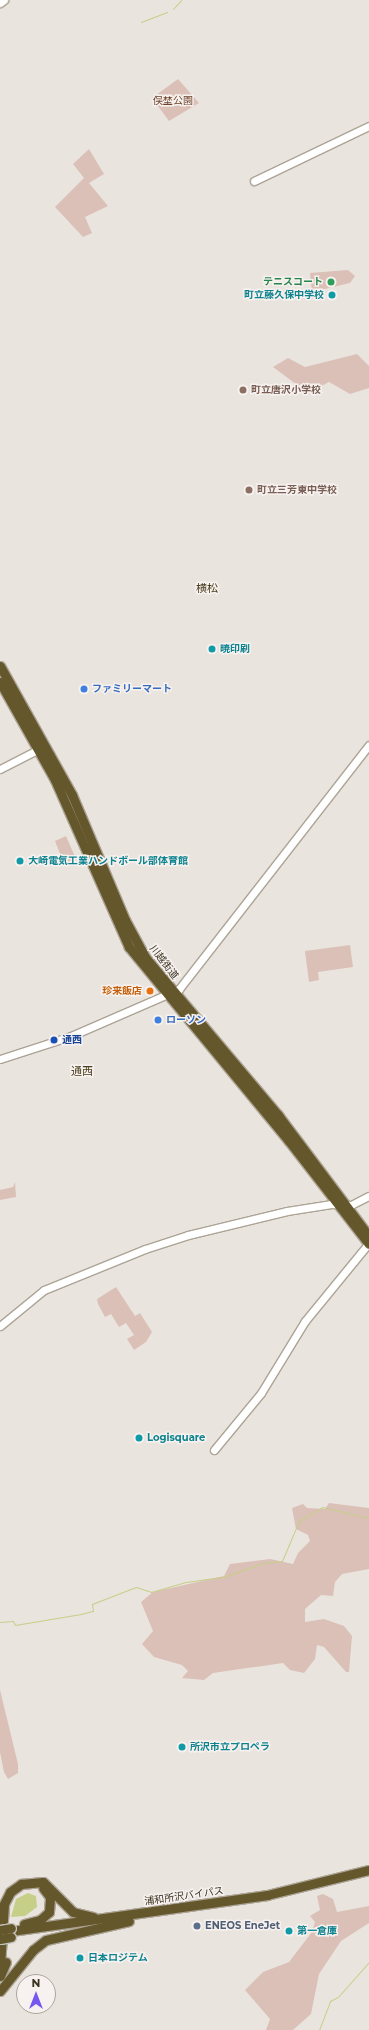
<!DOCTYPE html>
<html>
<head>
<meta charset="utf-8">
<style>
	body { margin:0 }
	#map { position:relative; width:369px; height:2030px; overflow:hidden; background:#eae4df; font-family:Montserrat,"Noto Sans JP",sans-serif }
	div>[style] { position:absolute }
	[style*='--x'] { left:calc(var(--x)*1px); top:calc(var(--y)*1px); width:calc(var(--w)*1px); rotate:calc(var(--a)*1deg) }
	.green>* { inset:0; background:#dbc0b7 }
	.water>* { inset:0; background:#c6cf87 }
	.stream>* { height:1px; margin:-0.5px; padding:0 0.5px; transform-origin:0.5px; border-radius:0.5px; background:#c6cf87 }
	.roads { filter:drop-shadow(1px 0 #aca495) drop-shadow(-1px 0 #aca495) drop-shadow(0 1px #aca495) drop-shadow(0 -1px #aca495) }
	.secondary>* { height:7px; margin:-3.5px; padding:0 3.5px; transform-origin:3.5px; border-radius:3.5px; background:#fff }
	.highway>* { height:9px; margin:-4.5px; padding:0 4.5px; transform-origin:4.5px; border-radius:4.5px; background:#65572c }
	.bridges { filter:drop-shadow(1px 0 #c4c2bc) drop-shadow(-1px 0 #c4c2bc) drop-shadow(0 1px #c4c2bc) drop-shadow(0 -1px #c4c2bc) }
	.highway-bridge>* { height:9px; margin:-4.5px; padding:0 4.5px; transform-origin:4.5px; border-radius:4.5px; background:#65572c }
	.dots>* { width:11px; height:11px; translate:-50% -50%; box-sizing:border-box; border:2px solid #f7f2ef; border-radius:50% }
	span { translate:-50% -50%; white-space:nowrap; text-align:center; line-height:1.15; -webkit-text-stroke:3px #f7f2ef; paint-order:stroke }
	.park-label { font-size:10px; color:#6f432b }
	.leisure-label { font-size:10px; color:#27864d; font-weight:700 }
	.right { translate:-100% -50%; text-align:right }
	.culture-label { font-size:10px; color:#0d838f; font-weight:700 }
	.left { translate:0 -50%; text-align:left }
	.education-label { font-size:10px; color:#785e54; font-weight:700 }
	.shop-label { font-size:10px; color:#366cbe; font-weight:700 }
	.street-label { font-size:10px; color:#393220 }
	.food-label { font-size:10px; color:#c56008; font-weight:700 }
	.transit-label { font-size:10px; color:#164399; font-weight:700 }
	.service-label { font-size:10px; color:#4e5e75; font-weight:700 }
	.neighbourhood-label { font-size:11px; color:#4b3e1d }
	.north { position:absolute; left:16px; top:1974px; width:40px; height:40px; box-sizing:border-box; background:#f7f2ef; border:1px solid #aba59c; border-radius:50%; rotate:0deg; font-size:11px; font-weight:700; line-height:16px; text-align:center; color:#393220 }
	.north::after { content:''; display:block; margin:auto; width:14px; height:18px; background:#7757f0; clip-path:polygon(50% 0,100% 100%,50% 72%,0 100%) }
</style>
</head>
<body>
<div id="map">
	<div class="green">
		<div style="clip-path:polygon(178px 79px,199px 103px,169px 121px,152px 98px)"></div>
		<div style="clip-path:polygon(89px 149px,104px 174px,89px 183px,108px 206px,85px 217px,92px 233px,83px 237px,55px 207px,84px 178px,73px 164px)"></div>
		<div style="clip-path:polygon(348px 270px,355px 276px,350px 283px,312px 292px,310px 273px)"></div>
		<div style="clip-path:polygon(357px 354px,369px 366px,369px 388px,350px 394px,329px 382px,308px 393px,273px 367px,288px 358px,305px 367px)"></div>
		<div style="clip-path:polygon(66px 836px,76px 859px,64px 864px,55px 841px)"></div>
		<div style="clip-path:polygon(350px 945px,353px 967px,318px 972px,319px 980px,309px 982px,305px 951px)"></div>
		<div style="clip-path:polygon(15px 1182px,16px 1197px,0 1200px,0 1190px,13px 1187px)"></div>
		<div style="clip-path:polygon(116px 1287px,135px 1316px,140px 1313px,152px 1332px,146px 1342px,134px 1350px,127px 1339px,134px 1335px,126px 1323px,119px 1327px,111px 1314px,105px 1317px,98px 1304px,97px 1299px)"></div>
		<div style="clip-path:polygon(329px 1503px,369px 1508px,369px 1569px,342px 1574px,335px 1582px,333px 1596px,321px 1595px,305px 1609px,305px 1622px,324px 1619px,344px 1626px,352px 1636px,349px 1672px,346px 1672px,324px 1647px,317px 1645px,315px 1659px,304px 1673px,290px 1670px,283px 1663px,213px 1673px,204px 1680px,182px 1678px,188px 1671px,182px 1665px,154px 1657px,142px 1644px,153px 1631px,141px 1602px,153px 1592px,224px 1576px,230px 1564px,270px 1559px,293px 1564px,298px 1553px,310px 1541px,308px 1535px,296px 1529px,292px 1508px,303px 1504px,307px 1508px,325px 1509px)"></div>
		<div style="clip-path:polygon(0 1690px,18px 1764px,18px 1773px,8px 1779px,4px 1772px,0 1752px)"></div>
		<div style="clip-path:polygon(323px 1894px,333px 1899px,337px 1912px,369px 1906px,369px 1923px,341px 1941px,319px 1974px,311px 2014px,293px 2030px,266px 2030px,270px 2019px,245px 1990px,263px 1972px,289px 1962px,312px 1932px,315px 1922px,310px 1916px,320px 1910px,317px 1896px)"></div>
	</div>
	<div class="water">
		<div style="clip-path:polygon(28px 1893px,36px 1896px,37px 1907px,25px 1916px,11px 1917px,16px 1899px)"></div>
	</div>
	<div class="stream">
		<div style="--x:173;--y:9;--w:12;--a:-48"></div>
		<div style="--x:141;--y:22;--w:28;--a:-21"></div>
		<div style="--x:0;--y:1622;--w:13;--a:-4"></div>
		<div style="--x:13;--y:1621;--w:4;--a:63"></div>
		<div style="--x:15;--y:1625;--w:67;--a:-9.5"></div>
		<div style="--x:81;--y:1614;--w:12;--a:-14"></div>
		<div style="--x:93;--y:1611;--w:7;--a:-98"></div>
		<div style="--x:92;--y:1604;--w:47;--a:-21.1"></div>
		<div style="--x:136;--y:1587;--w:16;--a:18"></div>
		<div style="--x:151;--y:1592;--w:36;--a:-16"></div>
		<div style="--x:186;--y:1582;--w:37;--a:-8"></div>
		<div style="--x:223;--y:1577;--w:42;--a:-19.3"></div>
		<div style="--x:263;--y:1563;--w:19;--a:-6"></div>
		<div style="--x:282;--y:1561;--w:43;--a:-67"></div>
		<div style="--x:299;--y:1521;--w:27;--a:-31"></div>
		<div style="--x:322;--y:1507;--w:48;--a:13.2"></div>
		<div style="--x:319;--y:2030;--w:31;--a:-69"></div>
		<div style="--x:330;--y:2001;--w:9;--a:-27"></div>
		<div style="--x:338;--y:1997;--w:47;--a:-48.5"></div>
	</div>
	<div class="roads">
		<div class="secondary">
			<div style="--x:0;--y:3;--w:5;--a:-37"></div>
			<div style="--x:254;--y:181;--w:127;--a:-25.6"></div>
			<div style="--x:0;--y:769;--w:48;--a:-27.1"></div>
			<div style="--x:0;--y:1059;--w:75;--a:-17.9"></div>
			<div style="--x:71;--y:1036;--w:118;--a:-23.5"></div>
			<div style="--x:179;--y:989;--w:309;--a:-52.1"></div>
			<div style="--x:0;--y:1326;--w:57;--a:-39.3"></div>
			<div style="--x:44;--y:1290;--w:109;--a:-22.1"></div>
			<div style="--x:145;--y:1249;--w:45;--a:-18"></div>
			<div style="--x:188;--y:1235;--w:102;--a:-13.6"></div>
			<div style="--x:287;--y:1211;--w:45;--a:-9"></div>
			<div style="--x:331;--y:1204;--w:20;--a:3"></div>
			<div style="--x:351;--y:1205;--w:20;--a:-27"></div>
			<div style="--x:214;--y:1450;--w:74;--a:-50.5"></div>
			<div style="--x:261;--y:1393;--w:84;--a:-58.6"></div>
			<div style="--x:305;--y:1321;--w:99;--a:-50.7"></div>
		</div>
		<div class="highway">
			<div style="--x:0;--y:666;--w:148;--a:60.8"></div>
			<div style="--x:72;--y:795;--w:136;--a:67"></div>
			<div style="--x:125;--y:920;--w:42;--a:61.6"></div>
			<div style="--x:145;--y:957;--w:207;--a:49.9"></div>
			<div style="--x:278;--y:1115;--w:151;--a:53.1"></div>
			<div style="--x:0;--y:682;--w:112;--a:60.7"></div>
			<div style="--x:55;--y:780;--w:183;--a:66.1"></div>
			<div style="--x:129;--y:947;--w:251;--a:50.5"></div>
			<div style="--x:289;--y:1141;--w:130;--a:52.2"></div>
			<div style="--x:24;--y:1924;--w:16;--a:-14"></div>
			<div style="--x:40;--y:1920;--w:12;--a:-42"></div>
			<div style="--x:49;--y:1912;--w:15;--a:-86"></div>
			<div style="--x:50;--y:1897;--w:11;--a:-128"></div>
			<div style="--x:11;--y:1931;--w:259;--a:-8"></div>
			<div style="--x:267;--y:1895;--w:105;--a:-13.8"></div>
			<div style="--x:0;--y:1966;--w:62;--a:-86.3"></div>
			<div style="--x:4;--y:1904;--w:13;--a:-63"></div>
			<div style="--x:10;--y:1892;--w:14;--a:-36"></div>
			<div style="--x:21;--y:1884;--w:22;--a:-5"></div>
			<div style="--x:43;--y:1882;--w:42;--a:45"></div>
			<div style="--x:73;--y:1912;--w:21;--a:14"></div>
			<div style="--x:0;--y:1976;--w:15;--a:-67"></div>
			<div style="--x:0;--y:1991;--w:53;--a:-51.2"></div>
			<div style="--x:33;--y:1950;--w:16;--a:-38"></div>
			<div style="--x:46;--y:1940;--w:85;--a:-12.9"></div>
		</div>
	</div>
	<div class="bridges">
		<div class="highway-bridge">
			<div style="--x:0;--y:1930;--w:11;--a:-10"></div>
			<div style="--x:0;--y:1939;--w:11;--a:-10"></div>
		</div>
	</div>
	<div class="dots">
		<div style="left:331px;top:282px;background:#2e9e5b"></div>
		<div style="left:332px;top:295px;background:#0f9aa8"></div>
		<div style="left:243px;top:390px;background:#8d6e63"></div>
		<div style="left:249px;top:490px;background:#8d6e63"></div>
		<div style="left:212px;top:649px;background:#0f9aa8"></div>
		<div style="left:84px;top:689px;background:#3f7fe0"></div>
		<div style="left:20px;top:861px;background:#0f9aa8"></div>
		<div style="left:150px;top:991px;background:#e8710a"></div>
		<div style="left:158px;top:1020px;background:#3f7fe0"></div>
		<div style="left:54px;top:1040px;background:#1a4fb4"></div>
		<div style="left:139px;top:1438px;background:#0f9aa8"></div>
		<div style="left:182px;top:1747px;background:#0f9aa8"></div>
		<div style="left:197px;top:1926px;background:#5c6f8a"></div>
		<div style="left:289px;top:1931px;background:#0f9aa8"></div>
		<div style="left:80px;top:1958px;background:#0f9aa8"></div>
	</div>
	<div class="park-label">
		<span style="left:173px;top:101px">俣埜公園</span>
	</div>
	<div class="leisure-label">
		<span class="right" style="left:323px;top:282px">テニスコート</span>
	</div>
	<div class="culture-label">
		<span class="right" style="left:324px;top:295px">町立藤久保中学校</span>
		<span class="left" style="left:220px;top:649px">暁印刷</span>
		<span class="left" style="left:28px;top:861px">大崎電気工業ハンドボール部体育館</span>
		<span class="left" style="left:147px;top:1438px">Logisquare</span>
		<span class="left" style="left:190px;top:1747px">所沢市立プロペラ</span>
		<span class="left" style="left:297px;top:1931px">第一倉庫</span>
		<span class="left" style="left:88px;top:1958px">日本ロジテム</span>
	</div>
	<div class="education-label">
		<span class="left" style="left:251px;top:390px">町立唐沢小学校</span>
		<span class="left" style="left:257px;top:490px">町立三芳東中学校</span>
	</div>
	<div class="shop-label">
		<span class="left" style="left:92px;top:689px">ファミリーマート</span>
		<span class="left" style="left:166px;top:1020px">ローソン</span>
	</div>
	<div class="street-label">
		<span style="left:164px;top:962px;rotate:52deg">川越街道</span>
		<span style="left:184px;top:1896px;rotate:-8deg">浦和所沢バイパス</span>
	</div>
	<div class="food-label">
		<span class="right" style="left:142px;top:991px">珍来飯店</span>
	</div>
	<div class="transit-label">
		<span class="left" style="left:62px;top:1040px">通西</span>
	</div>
	<div class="service-label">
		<span class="left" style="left:205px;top:1926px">ENEOS EneJet</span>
	</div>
	<div class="neighbourhood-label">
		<span style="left:207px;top:588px">横松</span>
		<span style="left:82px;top:1071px">通西</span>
	</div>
	<div class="north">N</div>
</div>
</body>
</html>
